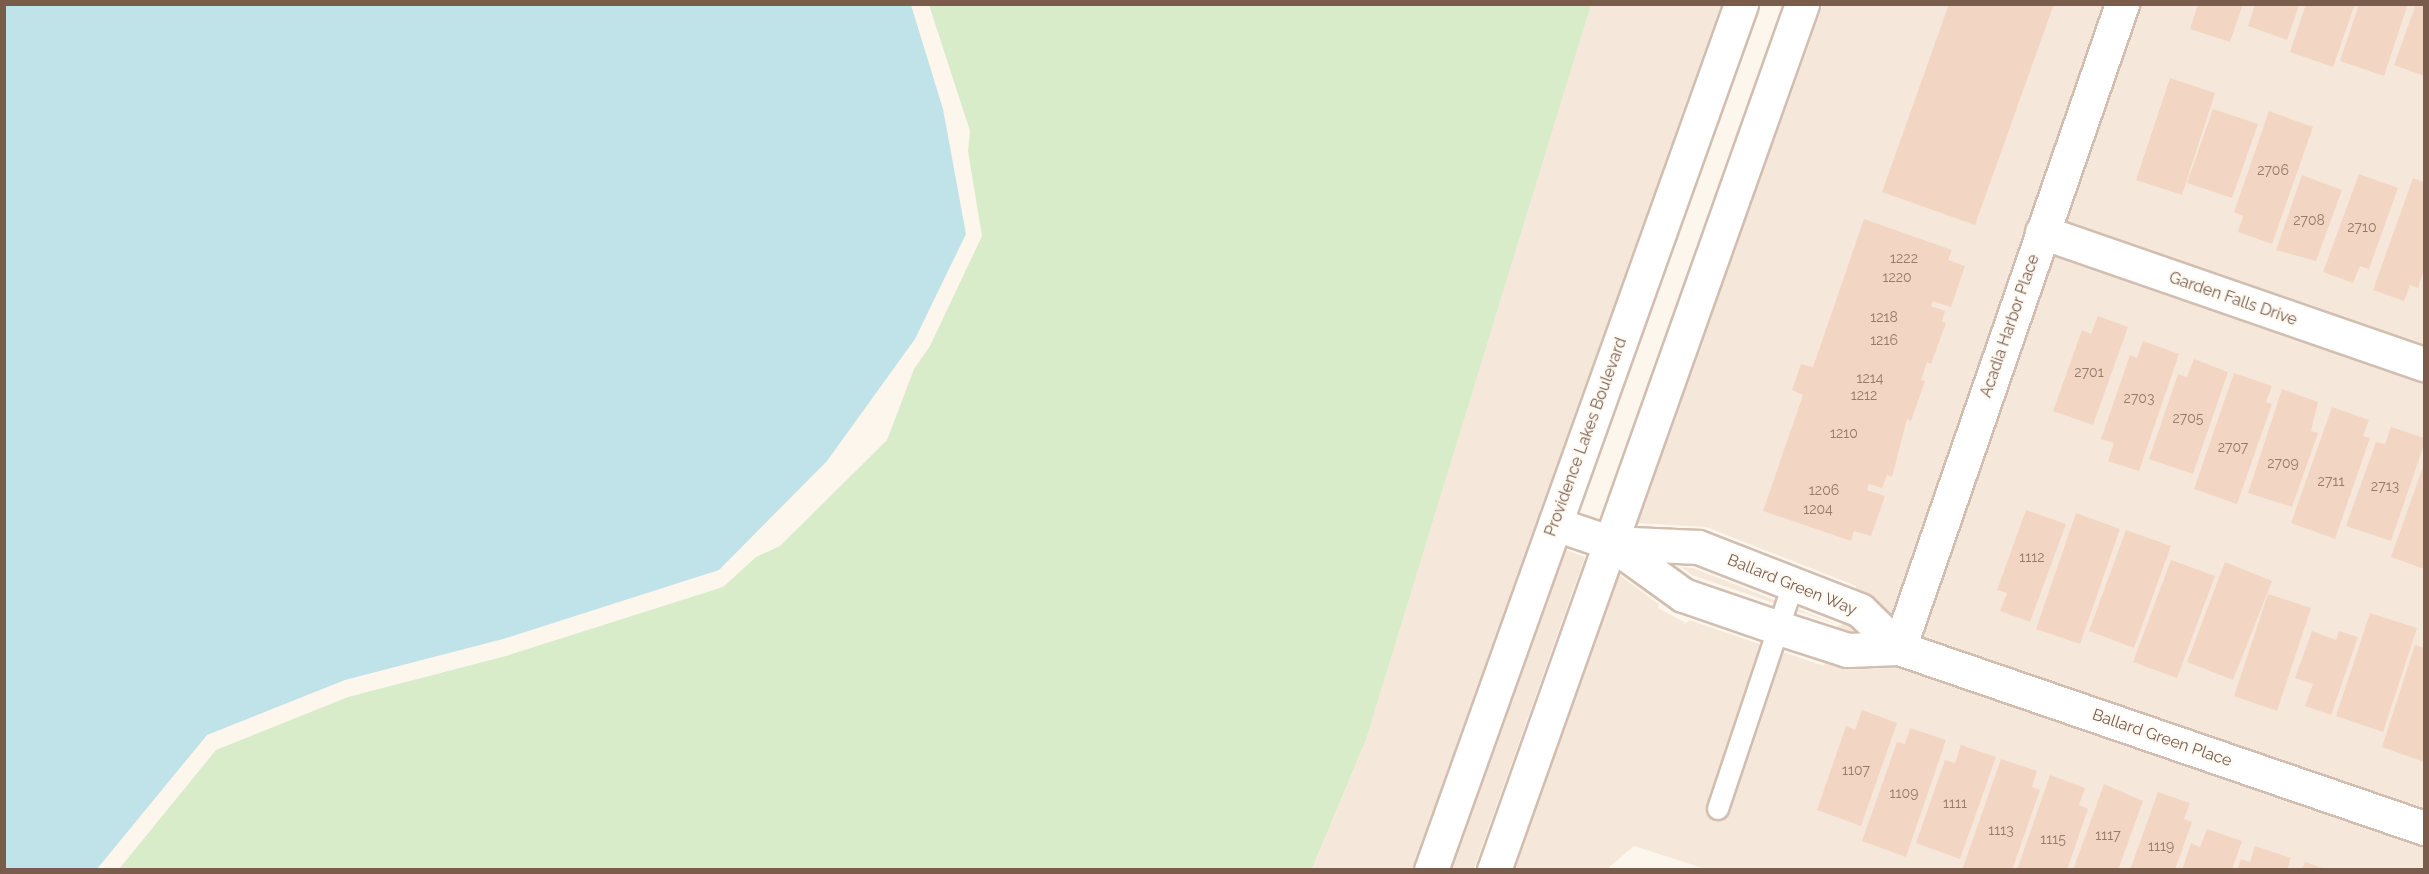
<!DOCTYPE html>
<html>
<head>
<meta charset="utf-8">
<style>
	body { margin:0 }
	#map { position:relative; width:2429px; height:874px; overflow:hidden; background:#fdf6ec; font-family:Raleway,sans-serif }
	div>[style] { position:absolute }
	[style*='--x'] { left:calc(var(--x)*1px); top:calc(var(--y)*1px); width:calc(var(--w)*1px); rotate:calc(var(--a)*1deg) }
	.residential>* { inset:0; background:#f5e8da }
	.green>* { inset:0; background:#d8ecc9 }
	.water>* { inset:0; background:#bfe3e8 }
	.building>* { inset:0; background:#f3d5c3 }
	.roads { filter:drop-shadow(2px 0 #d1beb0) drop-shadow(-2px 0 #d1beb0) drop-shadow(0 2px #d1beb0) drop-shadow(0 -2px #d1beb0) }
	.service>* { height:20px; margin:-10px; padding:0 10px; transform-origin:10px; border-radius:10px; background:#fff }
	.minor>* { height:33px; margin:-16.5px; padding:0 16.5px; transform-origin:16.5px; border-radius:16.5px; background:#fff }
	.tertiary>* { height:33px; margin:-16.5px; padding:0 16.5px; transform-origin:16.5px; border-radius:16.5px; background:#fff }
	span { translate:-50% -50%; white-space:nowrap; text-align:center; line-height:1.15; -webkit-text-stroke:4.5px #fffaf3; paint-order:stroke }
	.number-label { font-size:14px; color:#987a6a }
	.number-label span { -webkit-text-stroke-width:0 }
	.street-label { font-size:16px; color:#7a5c4d }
	.frame { position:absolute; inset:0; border:6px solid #7a5c4d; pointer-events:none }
</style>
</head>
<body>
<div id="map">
	<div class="residential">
		<div style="clip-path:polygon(1591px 5px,1721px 5px,1412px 869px,1312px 870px,1366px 740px)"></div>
		<div style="clip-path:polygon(1823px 5px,2424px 5px,2424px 869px,1709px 870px,1634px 846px,1607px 869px,1514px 870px,1619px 575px,1659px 604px,1658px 608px,1686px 623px,1689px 620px,1824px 666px,1838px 625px,1692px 575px,1681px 567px,1693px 568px,1841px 626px,1856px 586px,1706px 527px,1636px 523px)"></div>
		<div style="clip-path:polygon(1566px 550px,1585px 557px,1474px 869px,1452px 869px)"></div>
	</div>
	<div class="green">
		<div style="clip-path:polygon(929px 5px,1591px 5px,1366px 740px,1312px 869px,119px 869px,216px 750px,348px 697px,506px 656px,723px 587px,756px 557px,780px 546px,887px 440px,914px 369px,930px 346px,982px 236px,968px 151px,970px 131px)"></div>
	</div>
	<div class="water">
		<div style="clip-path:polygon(5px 4px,911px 5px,943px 109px,966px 234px,915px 339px,827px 461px,719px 570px,503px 639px,345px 680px,207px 735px,97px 869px,5px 869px)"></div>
	</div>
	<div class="building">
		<div style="clip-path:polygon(1949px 4px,2054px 4px,1975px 225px,1882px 192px)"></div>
		<div style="clip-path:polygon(2198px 4px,2243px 4px,2230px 42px,2190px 29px)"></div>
		<div style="clip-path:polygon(2306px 4px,2355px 4px,2333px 67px,2290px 52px)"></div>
		<div style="clip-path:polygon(2359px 4px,2408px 4px,2384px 76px,2340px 61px)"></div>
		<div style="clip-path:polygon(2416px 4px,2424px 4px,2424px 76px,2394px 65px)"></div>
		<div style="clip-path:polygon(2255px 5px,2299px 5px,2287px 40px,2248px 26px)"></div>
		<div style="clip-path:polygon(2170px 78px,2215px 93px,2182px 195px,2136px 180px)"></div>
		<div style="clip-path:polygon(2213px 109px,2258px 124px,2232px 198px,2187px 183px)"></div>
		<div style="clip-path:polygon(2269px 111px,2313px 127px,2272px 244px,2238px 232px,2243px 216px,2234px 212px)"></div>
		<div style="clip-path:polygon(2359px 174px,2398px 188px,2369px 269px,2360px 266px,2353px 283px,2323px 272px)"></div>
		<div style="clip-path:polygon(2302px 175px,2342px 190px,2316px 261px,2276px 250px)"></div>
		<div style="clip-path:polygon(2413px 178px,2424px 182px,2424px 270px,2418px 288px,2410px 285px,2404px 301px,2373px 290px)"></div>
		<div style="clip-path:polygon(1864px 219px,1952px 250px,1948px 260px,1965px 266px,1951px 307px,1933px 301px,1931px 306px,1945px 311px,1942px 321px,1946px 323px,1931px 364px,1927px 362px,1921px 380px,1925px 381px,1911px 421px,1907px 419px,1892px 477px,1887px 475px,1882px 488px,1869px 484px,1867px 490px,1885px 496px,1871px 536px,1854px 531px,1851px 541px,1763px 511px,1803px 395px,1792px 390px,1801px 364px,1813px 367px)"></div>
		<div style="clip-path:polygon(2098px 316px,2128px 327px,2093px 425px,2053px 411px,2082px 330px,2091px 334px)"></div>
		<div style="clip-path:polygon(2143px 341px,2179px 354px,2139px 471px,2108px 461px,2114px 443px,2101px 439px,2130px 355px,2137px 358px)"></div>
		<div style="clip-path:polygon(2194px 359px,2228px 372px,2193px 474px,2149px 459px,2178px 374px,2187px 377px)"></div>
		<div style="clip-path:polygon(2234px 373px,2272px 386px,2266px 402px,2272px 404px,2237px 504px,2194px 489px)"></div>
		<div style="clip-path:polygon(2282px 389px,2318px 402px,2311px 431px,2318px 433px,2292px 507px,2248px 493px)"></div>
		<div style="clip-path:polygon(2332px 407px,2369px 420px,2363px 436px,2370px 438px,2335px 539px,2291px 523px)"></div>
		<div style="clip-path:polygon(2391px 427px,2424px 438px,2424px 445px,2391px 541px,2346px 526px,2376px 442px,2385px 444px)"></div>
		<div style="clip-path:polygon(2424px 464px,2424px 569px,2391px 557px)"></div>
		<div style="clip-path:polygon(2026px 510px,2066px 524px,2030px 622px,2000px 611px,2007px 593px,1997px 590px)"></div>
		<div style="clip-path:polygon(2076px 513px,2120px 529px,2080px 644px,2036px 629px)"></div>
		<div style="clip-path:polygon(2126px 530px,2171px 546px,2134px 648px,2089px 631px)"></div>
		<div style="clip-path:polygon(2171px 560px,2215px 576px,2177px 678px,2133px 662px)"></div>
		<div style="clip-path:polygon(2225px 562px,2272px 581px,2233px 680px,2187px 662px)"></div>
		<div style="clip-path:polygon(2268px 594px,2311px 608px,2277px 711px,2234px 696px)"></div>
		<div style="clip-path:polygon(2370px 613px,2417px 628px,2383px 732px,2336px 716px)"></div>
		<div style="clip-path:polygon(2312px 631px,2336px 640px,2339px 631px,2358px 637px,2331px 715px,2305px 706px,2313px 684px,2295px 678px)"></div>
		<div style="clip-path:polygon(2415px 645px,2424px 648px,2424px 762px,2382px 747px)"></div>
		<div style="clip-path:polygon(1862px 710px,1897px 723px,1861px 826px,1817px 810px,1846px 726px,1855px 730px)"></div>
		<div style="clip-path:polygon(1910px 728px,1946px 740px,1906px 857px,1862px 841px,1897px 742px,1905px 744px)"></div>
		<div style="clip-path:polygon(1961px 745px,1996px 757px,1960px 859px,1916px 843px,1945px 760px,1955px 763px)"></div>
		<div style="clip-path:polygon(2001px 759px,2037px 771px,2032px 787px,2040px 790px,2012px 870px,1962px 870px)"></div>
		<div style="clip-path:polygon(2050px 775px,2085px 788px,2079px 805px,2088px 809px,2067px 870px,2017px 870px)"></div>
		<div style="clip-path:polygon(2104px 784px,2143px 801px,2118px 870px,2073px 870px)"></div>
		<div style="clip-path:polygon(2158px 792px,2190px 803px,2184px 819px,2192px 822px,2175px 870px,2130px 870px)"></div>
		<div style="clip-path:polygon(2207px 829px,2242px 841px,2232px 870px,2182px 870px,2191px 843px,2200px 847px)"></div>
		<div style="clip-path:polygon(2255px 846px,2291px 858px,2287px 870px,2237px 870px,2241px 859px,2250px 862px)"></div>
		<div style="clip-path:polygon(2305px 862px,2325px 869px,2325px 870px,2302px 870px)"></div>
	</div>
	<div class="roads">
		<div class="service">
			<div style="--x:1718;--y:809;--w:236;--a:-71.5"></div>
		</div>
		<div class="minor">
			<div style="--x:2042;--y:232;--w:404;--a:19.1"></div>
			<div style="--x:1555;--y:524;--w:59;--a:18.7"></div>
			<div style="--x:1899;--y:648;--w:54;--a:-135.7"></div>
			<div style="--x:1860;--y:610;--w:174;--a:-158.7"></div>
			<div style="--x:1698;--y:547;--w:87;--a:-177.4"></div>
			<div style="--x:1611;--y:543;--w:89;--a:35.8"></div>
			<div style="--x:1683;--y:595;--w:102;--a:19"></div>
			<div style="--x:1779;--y:628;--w:71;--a:17.9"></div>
			<div style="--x:1847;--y:650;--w:52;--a:-2.2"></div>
			<div style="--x:1899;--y:648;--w:555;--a:18.92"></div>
			<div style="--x:1899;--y:648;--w:682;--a:-70.9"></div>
		</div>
		<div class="tertiary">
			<div style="--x:1431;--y:870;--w:920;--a:-70.3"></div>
			<div style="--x:1494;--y:870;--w:919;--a:-70.42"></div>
		</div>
	</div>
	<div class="number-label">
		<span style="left:2273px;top:170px">2706</span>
		<span style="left:2309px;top:220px">2708</span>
		<span style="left:2362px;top:227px">2710</span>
		<span style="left:1904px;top:258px">1222</span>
		<span style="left:1897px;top:277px">1220</span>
		<span style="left:1884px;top:317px">1218</span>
		<span style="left:1884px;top:340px">1216</span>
		<span style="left:2089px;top:372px">2701</span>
		<span style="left:1870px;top:378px">1214</span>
		<span style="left:1864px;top:395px">1212</span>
		<span style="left:2139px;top:398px">2703</span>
		<span style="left:2188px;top:418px">2705</span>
		<span style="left:1844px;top:433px">1210</span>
		<span style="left:2233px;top:447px">2707</span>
		<span style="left:2283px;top:463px">2709</span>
		<span style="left:2331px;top:481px">2711</span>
		<span style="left:2385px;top:486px">2713</span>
		<span style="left:1824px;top:490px">1206</span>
		<span style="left:1818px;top:509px">1204</span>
		<span style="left:2032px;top:557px">1112</span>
		<span style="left:1856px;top:770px">1107</span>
		<span style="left:1904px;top:793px">1109</span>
		<span style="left:1955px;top:803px">1111</span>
		<span style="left:2001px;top:830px">1113</span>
		<span style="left:2108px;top:835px">1117</span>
		<span style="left:2053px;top:839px">1115</span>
		<span style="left:2161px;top:846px">1119</span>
	</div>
	<div class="street-label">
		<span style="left:2233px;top:299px;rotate:19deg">Garden Falls Drive</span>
		<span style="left:2010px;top:326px;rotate:-71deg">Acadia Harbor Place</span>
		<span style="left:1586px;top:437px;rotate:-70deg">Providence Lakes Boulevard</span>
		<span style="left:1792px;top:585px;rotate:22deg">Ballard Green Way</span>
		<span style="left:2162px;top:738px;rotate:19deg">Ballard Green Place</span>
	</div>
	<div class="frame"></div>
</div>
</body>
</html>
